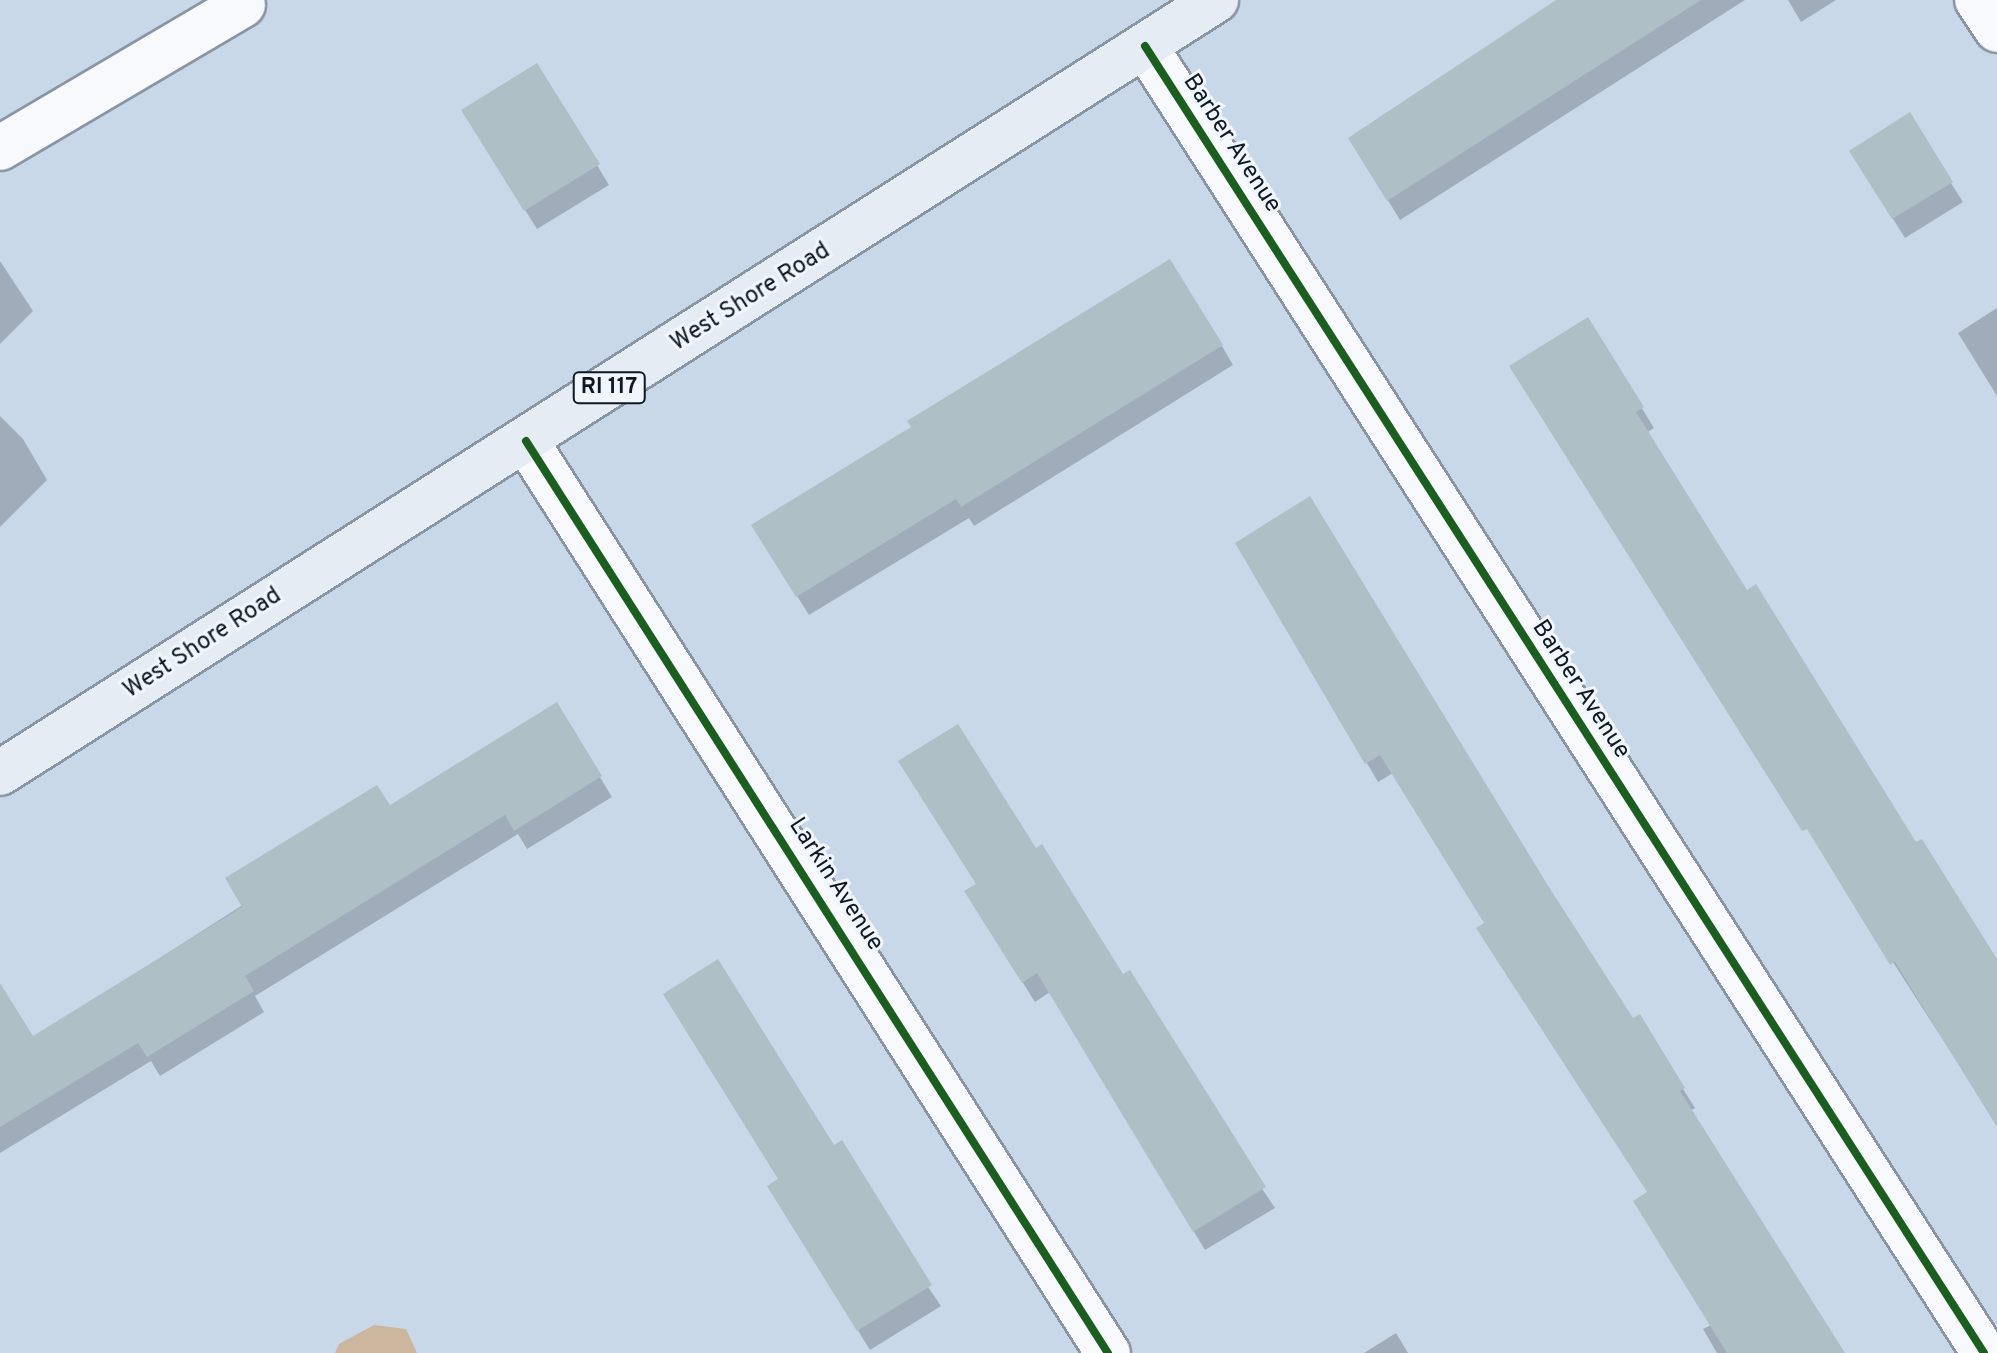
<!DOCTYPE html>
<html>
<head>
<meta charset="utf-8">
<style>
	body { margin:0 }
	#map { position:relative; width:1997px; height:1353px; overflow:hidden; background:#c8d8e9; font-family:Overpass,sans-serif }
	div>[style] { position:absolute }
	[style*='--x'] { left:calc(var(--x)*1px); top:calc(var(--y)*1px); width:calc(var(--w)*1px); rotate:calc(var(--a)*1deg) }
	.forest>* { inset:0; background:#ccb69d }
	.shadow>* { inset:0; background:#0003 }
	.building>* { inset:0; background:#aebfc6 }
	.roads { filter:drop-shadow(2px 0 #8995a2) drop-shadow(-2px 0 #8995a2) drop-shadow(0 2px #8995a2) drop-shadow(0 -2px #8995a2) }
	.minor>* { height:44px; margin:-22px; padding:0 22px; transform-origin:22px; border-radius:22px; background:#f7f9fc }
	.major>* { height:44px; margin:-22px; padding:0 22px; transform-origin:22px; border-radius:22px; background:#e6ecf3 }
	.cycleway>* { height:8px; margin:-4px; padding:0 4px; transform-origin:4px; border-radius:4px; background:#1b5e20 }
	span { translate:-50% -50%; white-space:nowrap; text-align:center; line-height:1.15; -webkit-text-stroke:6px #f0f6fc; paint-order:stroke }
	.shield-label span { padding:2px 6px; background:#f0f6fc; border:2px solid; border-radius:6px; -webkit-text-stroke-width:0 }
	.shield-label { font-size:22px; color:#0f1924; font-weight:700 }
	.street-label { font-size:24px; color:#0f1924 }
</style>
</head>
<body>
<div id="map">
	<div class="forest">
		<div style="clip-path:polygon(374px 1325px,406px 1329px,417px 1353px,335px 1353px,339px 1344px)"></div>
	</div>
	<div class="shadow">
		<div style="clip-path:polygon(1562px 0,1745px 0,1400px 220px,1362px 158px)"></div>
		<div style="clip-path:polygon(1788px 0,1836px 0,1801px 22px)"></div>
		<div style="clip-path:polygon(537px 66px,609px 185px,537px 229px,475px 130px)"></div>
		<div style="clip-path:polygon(1863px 171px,1951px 183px,1963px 202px,1905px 238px)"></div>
		<div style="clip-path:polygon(0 261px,33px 311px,0 344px)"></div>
		<div style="clip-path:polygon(1997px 308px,1997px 396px,1958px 333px)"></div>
		<div style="clip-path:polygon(1588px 320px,1654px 428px,1646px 433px,1746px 592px,1997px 962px,1997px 1124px,1523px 386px)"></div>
		<div style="clip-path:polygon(1222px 346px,1233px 365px,974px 526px,969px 518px,809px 615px,765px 545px)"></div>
		<div style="clip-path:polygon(0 416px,23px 439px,47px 480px,0 527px)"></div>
		<div style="clip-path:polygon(1238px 544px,1545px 885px,1633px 1021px,1683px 1089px,1695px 1108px,1690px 1111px,1842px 1353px,1717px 1353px,1703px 1329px,1711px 1325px,1649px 1193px,1490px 948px,1486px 924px,1393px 773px,1378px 782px)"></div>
		<div style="clip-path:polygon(556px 705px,612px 797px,527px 849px,518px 834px,255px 996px,264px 1012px,160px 1076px,151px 1061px,0 1153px,0 1046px,33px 1039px)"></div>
		<div style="clip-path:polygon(1035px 850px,1275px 1208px,1205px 1250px,1050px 992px,1035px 1002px,978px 911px)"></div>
		<div style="clip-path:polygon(833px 1147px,941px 1306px,870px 1350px,781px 1206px,780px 1180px)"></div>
		<div style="clip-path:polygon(1396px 1333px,1408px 1353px,1364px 1353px)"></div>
	</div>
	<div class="building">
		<div style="clip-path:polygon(1556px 0,1701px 0,1387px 201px,1348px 138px)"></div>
		<div style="clip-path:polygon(537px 63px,600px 164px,524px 211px,461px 110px)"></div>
		<div style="clip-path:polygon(1910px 112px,1953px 182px,1892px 219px,1849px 151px)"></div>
		<div style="clip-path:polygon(1170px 259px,1223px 345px,961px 507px,956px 499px,796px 597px,751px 525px,911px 427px,907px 421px)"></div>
		<div style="clip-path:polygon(1588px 317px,1644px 407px,1636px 412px,1747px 590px,1756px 584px,1916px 842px,1922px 839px,1997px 959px,1997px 1127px,1895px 962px,1890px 965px,1807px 829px,1802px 831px,1509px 366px)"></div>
		<div style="clip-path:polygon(1310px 496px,1547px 884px,1633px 1018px,1640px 1014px,1685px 1088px,1680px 1091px,1845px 1353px,1727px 1353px,1633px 1201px,1647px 1192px,1476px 928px,1484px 923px,1380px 755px,1365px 764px,1235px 543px)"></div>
		<div style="clip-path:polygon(557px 702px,602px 776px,514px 831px,505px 815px,245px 976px,254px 991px,147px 1057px,138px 1043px,0 1127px,0 983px,33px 1036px,242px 907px,225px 878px,377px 785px,390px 805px)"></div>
		<div style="clip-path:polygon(958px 724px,1036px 848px,1042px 844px,1123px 974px,1130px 970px,1266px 1187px,1193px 1232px,1037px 973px,1022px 983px,964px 891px,976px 884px,898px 761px)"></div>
		<div style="clip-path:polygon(718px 959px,834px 1145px,842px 1140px,932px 1285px,857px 1331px,767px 1186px,778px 1179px,663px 994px)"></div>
	</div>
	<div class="roads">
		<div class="minor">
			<div style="--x:1977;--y:0;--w:36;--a:56"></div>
			<div style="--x:1145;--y:46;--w:1553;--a:57.3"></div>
			<div style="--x:0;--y:148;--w:282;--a:-30.5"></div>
			<div style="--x:526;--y:441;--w:1082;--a:57.46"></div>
		</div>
		<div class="major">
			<div style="--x:0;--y:773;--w:1441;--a:-32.44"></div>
		</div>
	</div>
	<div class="cycleway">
		<div style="--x:1145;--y:46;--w:1553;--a:57.3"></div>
		<div style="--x:526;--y:441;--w:1082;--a:57.46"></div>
	</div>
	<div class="shield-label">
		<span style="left:609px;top:388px">RI 117</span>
	</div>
	<div class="street-label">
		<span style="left:1231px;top:144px;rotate:57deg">Barber Avenue</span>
		<span style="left:751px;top:298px;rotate:-32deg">West Shore Road</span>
		<span style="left:203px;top:644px;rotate:-33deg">West Shore Road</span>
		<span style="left:1580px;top:690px;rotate:57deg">Barber Avenue</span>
		<span style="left:835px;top:885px;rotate:57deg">Larkin Avenue</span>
	</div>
</div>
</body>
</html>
